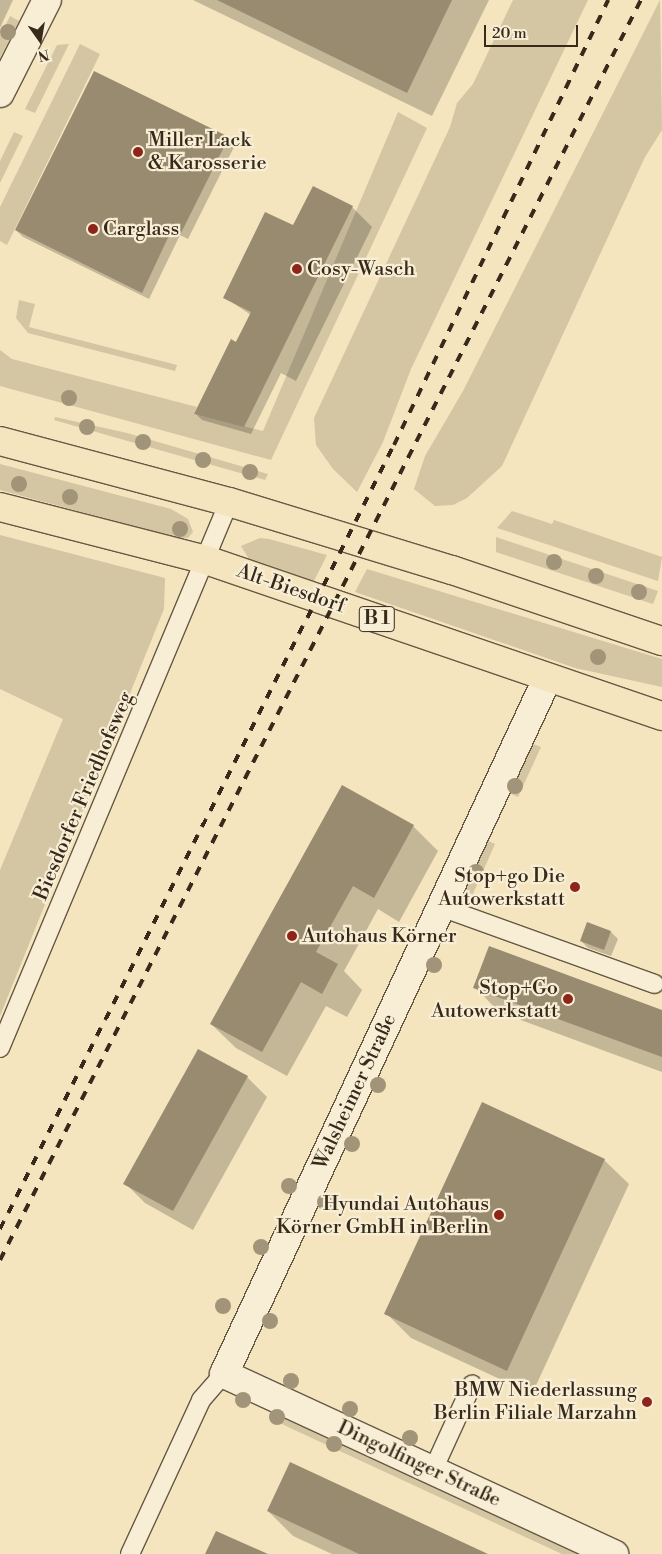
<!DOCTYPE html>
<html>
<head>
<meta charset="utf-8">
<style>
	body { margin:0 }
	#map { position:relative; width:662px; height:1554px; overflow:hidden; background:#f4e5bf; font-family:"Libre Bodoni",serif }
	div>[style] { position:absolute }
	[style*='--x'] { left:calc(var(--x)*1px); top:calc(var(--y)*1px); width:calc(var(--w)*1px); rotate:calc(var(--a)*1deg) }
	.green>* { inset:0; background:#d4c5a3 }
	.shadow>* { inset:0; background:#0003 }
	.building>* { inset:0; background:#998b70 }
	.roads { filter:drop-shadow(1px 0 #665944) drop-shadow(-1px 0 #665944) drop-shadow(0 1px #665944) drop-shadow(0 -1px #665944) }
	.service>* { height:18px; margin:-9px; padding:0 9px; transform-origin:9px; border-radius:9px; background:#f8eed5 }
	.minor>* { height:28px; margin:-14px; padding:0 14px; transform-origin:14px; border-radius:14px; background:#f8eed5 }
	.primary>* { height:28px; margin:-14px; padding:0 14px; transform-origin:14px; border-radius:14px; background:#f4e5bf }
	.rail>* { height:4px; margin-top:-2px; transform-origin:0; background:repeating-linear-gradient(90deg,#372a1b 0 9px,transparent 0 18px) }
	.trees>* { width:16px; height:16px; margin:-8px; border-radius:50%; background:#a29478 }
	.dots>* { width:14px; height:14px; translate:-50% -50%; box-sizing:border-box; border:2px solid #f8eed5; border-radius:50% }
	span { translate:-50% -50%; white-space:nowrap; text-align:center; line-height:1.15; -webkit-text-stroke:4.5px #f8eed5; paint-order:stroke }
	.shield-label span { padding:1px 4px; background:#f8eed5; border:1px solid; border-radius:4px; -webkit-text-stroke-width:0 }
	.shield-label { font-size:19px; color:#372a1b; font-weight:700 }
	.poi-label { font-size:20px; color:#372a1b }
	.left { translate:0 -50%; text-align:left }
	.right { translate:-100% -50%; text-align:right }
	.street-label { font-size:20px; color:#372a1b }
	.north { position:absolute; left:15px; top:15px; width:50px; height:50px; -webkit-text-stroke:4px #f8eed5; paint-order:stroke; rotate:167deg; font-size:14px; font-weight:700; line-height:20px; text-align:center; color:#372a1b }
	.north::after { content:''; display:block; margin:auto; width:18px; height:22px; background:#372a1b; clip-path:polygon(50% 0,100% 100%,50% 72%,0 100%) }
	.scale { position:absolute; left:484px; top:25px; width:94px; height:22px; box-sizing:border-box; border:2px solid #372a1b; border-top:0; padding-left:6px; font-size:15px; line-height:18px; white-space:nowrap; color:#372a1b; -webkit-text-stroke:4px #f8eed5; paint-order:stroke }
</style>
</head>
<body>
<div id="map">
	<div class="green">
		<div style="clip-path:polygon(513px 0,588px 0,411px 369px,383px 442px,357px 492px,333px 469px,316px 445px,314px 418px,450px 127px,457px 103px,473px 84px)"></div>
		<div style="clip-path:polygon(660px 0,662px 130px,645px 157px,502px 466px,467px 498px,453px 505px,435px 506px,414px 489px,425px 456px,463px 391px)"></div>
		<div style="clip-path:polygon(10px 16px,19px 21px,0 58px,0 36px)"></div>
		<div style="clip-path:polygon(69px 44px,35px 113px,25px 109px,57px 45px)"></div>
		<div style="clip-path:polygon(80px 44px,100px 54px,7px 245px,0 241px,0 207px)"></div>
		<div style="clip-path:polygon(398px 112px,427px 128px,271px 460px,0 386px,0 350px,12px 359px,197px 407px,194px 414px,263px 431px)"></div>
		<div style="clip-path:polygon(14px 132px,23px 136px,0 183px,0 161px)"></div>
		<div style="clip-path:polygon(19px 300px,35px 304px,29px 327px,177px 365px,175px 371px,28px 333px,16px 318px)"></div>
		<div style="clip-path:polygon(55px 417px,127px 433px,268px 474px,265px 480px,54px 420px)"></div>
		<div style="clip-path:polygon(0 464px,171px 509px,188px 519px,193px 532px,188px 538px,178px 538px,0 490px)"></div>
		<div style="clip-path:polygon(512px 511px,552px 524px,554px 520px,662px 557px,658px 581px,497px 528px)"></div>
		<div style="clip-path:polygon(0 535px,165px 578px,164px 609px,0 1016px,0 870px,63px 719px,0 689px)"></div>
		<div style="clip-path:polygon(496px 537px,658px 591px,653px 604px,496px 552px)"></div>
		<div style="clip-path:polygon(260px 538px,269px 539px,327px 555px,314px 581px,249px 559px,241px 546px)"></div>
		<div style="clip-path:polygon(367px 569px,662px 659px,662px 687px,575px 668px,355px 592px)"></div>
		<div style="clip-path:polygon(531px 743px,541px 747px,518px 797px,509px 793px)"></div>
		<div style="clip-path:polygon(486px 840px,495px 844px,472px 896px,465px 889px)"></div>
		<div style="clip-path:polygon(273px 1411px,577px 1551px,577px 1554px,562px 1554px,288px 1427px,270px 1418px)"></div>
	</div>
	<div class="shadow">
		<div style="clip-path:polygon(0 0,13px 0,0 28px)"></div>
		<div style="clip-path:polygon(193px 0,489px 0,432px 116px)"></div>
		<div style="clip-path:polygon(228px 138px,235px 145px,188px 239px,180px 235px,149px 299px,23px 237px,16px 230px)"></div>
		<div style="clip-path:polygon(352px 207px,372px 227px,296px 381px,281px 373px,251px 434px,202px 420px,195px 413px,251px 315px,224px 297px,294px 228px)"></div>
		<div style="clip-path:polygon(342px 787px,413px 826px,438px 851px,399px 922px,378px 909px,344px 971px,362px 990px,347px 1017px,326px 1006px,287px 1076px,236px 1048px,211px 1024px)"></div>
		<div style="clip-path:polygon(588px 923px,611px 932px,618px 939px,611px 956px,588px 948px,581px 941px)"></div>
		<div style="clip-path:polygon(475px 987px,662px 1011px,662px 1072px,499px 1012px)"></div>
		<div style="clip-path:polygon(247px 1077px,267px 1097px,193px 1230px,145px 1203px,125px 1183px)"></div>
		<div style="clip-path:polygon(604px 1160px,629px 1184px,532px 1394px,411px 1338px,386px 1313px)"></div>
		<div style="clip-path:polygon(268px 1511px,485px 1554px,332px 1554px,293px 1536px)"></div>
	</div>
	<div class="building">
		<div style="clip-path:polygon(217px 0,452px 0,407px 93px)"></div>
		<div style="clip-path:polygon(94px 71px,229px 137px,181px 233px,172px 229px,142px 293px,15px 230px)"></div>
		<div style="clip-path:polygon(313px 186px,353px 206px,244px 427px,194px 414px,231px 339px,236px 342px,251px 312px,223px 298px,265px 212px,293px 225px)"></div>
		<div style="clip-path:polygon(342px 785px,414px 825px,374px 898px,353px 886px,316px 952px,338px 964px,322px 994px,301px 982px,262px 1052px,210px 1024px)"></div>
		<div style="clip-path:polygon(587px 922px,611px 931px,604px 950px,580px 941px)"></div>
		<div style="clip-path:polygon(489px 946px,662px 1010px,662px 1057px,473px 988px)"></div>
		<div style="clip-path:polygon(198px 1049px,248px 1076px,173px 1211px,123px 1184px)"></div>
		<div style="clip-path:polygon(482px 1102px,605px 1159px,507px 1371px,384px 1314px)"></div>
		<div style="clip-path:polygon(290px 1462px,488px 1554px,359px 1554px,267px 1511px)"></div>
		<div style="clip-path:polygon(216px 1531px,268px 1554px,205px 1554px)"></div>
	</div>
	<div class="roads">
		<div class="service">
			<div style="--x:441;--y:907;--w:227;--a:19.8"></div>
			<div style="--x:0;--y:1048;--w:592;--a:-67.25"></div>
			<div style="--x:433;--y:1470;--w:94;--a:-65.4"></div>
			<div style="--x:130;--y:1554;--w:170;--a:-65.2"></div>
			<div style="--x:201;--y:1400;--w:35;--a:-49"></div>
		</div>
		<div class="minor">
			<div style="--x:0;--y:93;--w:104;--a:-63.2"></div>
			<div style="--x:547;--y:679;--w:766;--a:114.93"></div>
			<div style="--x:224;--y:1374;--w:430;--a:24.8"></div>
		</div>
		<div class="primary">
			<div style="--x:0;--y:441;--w:237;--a:14.9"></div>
			<div style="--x:229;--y:502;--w:233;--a:17"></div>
			<div style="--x:452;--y:570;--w:222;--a:18.7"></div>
			<div style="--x:0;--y:507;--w:213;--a:14.4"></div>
			<div style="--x:206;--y:560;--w:482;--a:18.9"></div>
		</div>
	</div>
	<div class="rail">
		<div style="--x:0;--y:1229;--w:877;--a:-63.32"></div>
		<div style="--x:394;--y:445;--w:494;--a:-64.3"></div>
		<div style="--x:0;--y:1260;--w:1414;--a:-63.04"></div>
	</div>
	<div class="trees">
		<div style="left:8px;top:32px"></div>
		<div style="left:69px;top:398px"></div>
		<div style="left:87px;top:427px"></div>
		<div style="left:143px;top:442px"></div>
		<div style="left:203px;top:460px"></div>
		<div style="left:250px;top:472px"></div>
		<div style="left:19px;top:484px"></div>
		<div style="left:70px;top:497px"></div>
		<div style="left:180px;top:529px"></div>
		<div style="left:554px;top:562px"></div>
		<div style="left:596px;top:576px"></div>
		<div style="left:639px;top:592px"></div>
		<div style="left:598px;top:657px"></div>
		<div style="left:515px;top:786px"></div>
		<div style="left:476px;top:872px"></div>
		<div style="left:434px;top:965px"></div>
		<div style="left:378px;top:1085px"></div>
		<div style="left:352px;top:1144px"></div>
		<div style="left:289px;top:1186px"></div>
		<div style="left:325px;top:1202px"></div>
		<div style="left:261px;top:1247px"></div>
		<div style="left:223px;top:1306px"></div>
		<div style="left:270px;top:1321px"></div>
		<div style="left:291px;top:1381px"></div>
		<div style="left:243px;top:1400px"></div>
		<div style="left:350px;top:1409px"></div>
		<div style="left:277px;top:1417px"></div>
		<div style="left:410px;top:1438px"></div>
		<div style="left:334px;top:1444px"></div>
	</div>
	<div class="dots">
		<div style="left:138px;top:152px;background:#8f2418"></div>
		<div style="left:93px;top:229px;background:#8f2418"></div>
		<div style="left:297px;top:269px;background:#8f2418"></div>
		<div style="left:575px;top:887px;background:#8f2418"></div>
		<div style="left:292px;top:936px;background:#8f2418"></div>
		<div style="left:568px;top:999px;background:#8f2418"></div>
		<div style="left:499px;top:1215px;background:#8f2418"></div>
		<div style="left:647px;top:1402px;background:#8f2418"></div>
	</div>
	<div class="shield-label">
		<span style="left:377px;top:619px">B 1</span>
	</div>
	<div class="poi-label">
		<span class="left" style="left:148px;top:152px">Miller Lack<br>&amp; Karosserie</span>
		<span class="left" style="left:103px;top:229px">Carglass</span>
		<span class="left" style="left:307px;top:269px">Cosy-Wasch</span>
		<span class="right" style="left:565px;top:888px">Stop+go Die<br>Autowerkstatt</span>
		<span class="left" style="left:302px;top:936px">Autohaus Körner</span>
		<span class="right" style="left:558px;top:1000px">Stop+Go<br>Autowerkstatt</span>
		<span class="right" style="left:489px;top:1216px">Hyundai Autohaus<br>Körner GmbH in Berlin</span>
		<span class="right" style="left:637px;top:1402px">BMW Niederlassung<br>Berlin Filiale Marzahn</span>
	</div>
	<div class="street-label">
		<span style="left:291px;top:589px;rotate:19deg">Alt-Biesdorf</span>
		<span style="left:84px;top:796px;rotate:-67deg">Biesdorfer Friedhofsweg</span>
		<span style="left:355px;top:1092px;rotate:-65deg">Walsheimer Straße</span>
		<span style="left:419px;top:1464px;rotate:25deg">Dingolfinger Straße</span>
	</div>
	<div class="north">N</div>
	<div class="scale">20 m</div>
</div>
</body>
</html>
